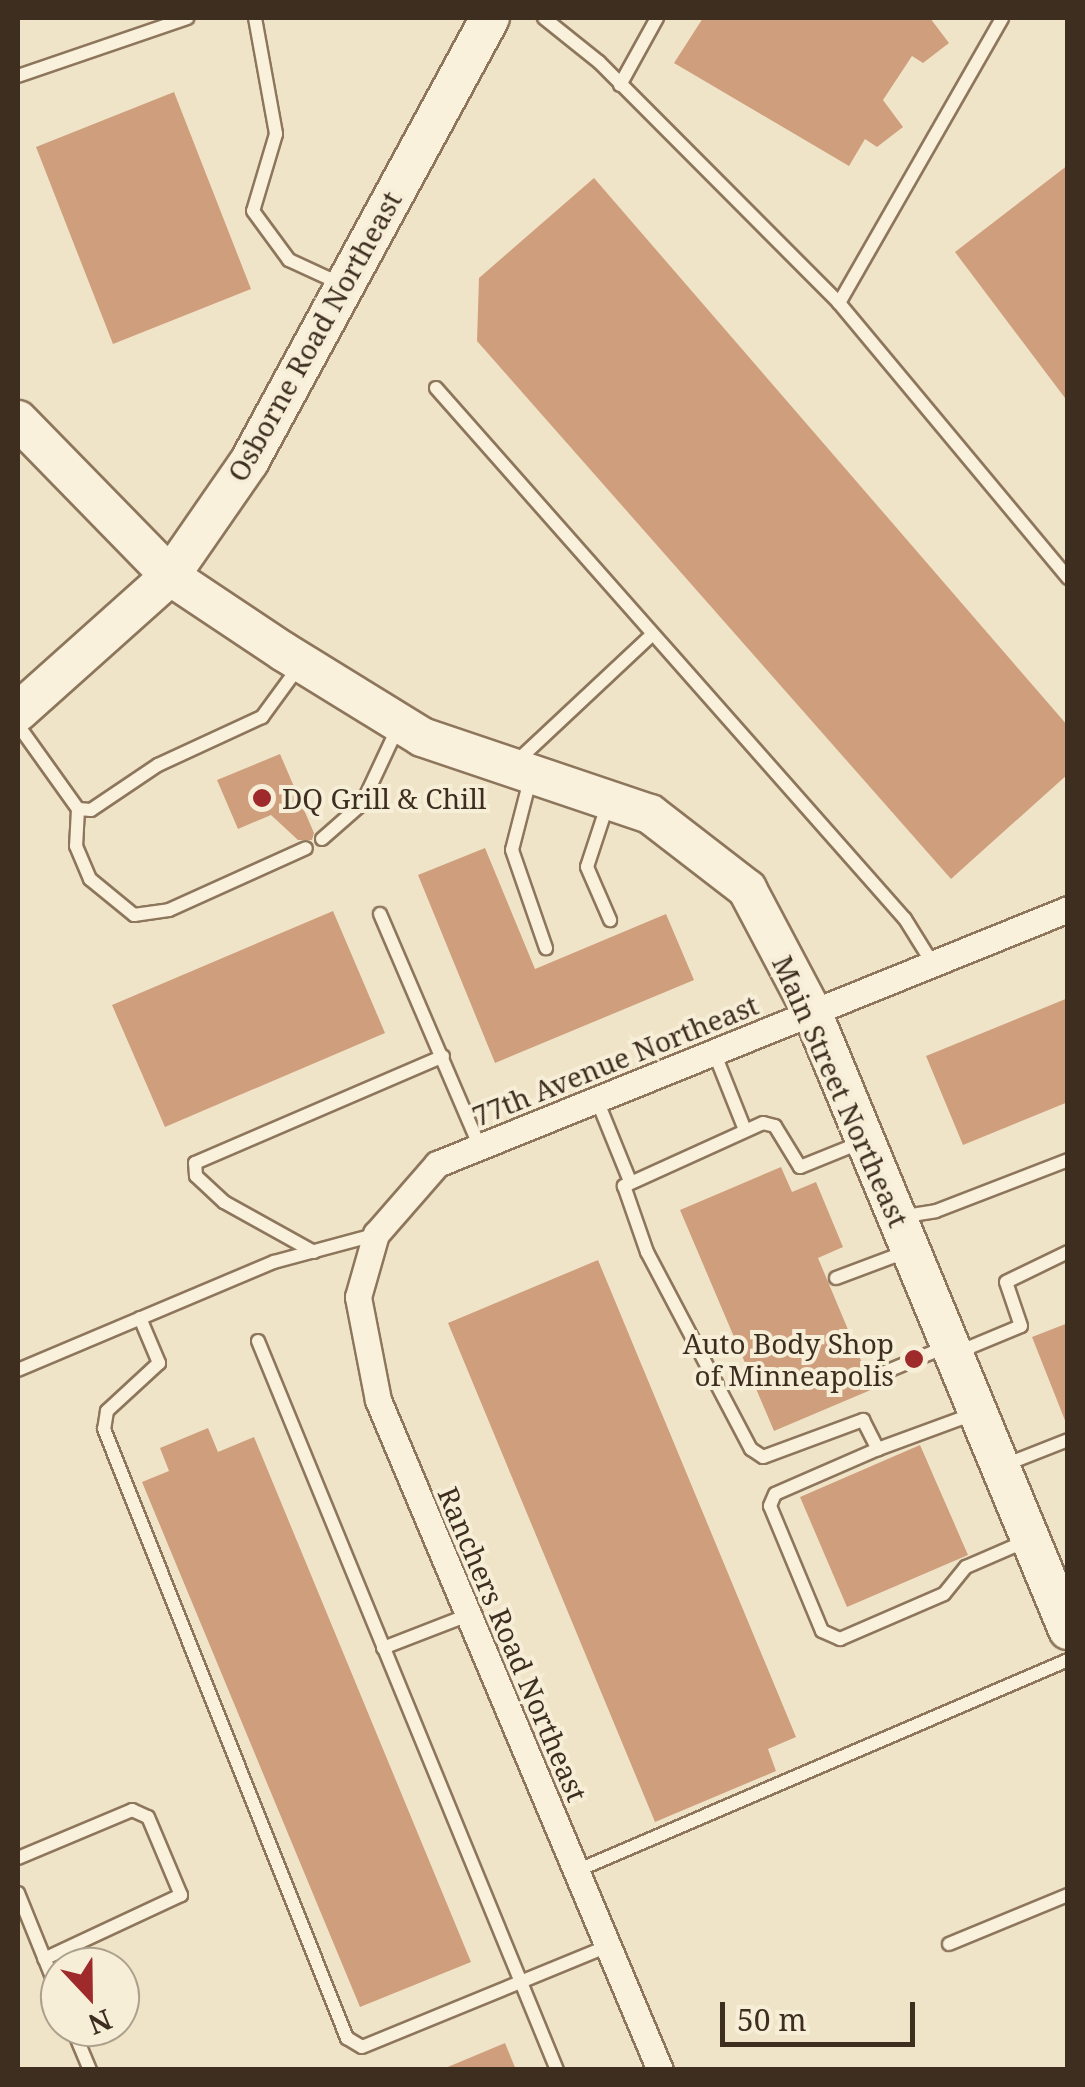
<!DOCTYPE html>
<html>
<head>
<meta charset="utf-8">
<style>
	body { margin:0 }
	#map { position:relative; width:1085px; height:2087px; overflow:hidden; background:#f0e4c8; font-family:"Noto Serif",serif }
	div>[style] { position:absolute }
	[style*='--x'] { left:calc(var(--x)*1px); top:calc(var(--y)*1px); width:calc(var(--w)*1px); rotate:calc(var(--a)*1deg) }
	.building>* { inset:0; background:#cf9f7d }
	.roads { filter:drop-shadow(2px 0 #8d765c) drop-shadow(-2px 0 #8d765c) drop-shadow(0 2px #8d765c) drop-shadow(0 -2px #8d765c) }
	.lane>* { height:12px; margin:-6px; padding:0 6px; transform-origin:6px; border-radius:6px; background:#faf1dc }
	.street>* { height:25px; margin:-12.5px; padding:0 12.5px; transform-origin:12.5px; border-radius:12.5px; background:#faf1dc }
	.secondary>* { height:38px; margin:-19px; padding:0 19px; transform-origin:19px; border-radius:19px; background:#faf1dc }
	.dots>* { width:28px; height:28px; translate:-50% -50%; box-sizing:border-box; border:5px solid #f7eed8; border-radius:50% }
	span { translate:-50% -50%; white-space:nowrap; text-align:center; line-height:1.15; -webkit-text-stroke:8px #f7eed8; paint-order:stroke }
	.street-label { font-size:28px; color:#3d2e20 }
	.poi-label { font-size:28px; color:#3d2e20 }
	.left { translate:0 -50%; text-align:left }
	.right { translate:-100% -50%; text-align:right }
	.frame { position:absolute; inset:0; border:20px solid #3d2e20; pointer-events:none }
	.north { position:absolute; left:40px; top:1947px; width:100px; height:100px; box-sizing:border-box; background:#f7eed8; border:2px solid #ada18e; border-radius:50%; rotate:158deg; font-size:28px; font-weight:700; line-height:40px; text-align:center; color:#3d2e20 }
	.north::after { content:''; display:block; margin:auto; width:35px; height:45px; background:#9e2a2b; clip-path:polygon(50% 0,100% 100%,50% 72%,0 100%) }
	.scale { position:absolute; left:720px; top:2002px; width:195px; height:45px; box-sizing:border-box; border:5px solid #3d2e20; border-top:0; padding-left:12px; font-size:30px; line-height:35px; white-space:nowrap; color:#3d2e20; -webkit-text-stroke:8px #f7eed8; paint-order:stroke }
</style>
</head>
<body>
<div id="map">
	<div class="building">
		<div style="clip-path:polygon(703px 18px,930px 18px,949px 43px,923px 63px,912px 56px,883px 100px,903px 127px,877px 147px,865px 139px,849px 166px,674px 63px)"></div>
		<div style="clip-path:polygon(174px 92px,251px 289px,113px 344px,36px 147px)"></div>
		<div style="clip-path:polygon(1068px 165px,1068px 402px,955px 252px)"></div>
		<div style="clip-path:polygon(594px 178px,1068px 726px,1068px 774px,951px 879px,477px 341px,479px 278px)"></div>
		<div style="clip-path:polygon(280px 754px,314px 833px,312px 840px,298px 840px,271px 815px,238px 829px,217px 780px)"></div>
		<div style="clip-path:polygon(485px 848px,535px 969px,666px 914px,694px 980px,495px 1063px,418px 875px)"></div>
		<div style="clip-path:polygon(333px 911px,385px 1033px,165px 1127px,112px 1005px)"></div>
		<div style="clip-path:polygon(1068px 998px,1068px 1102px,963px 1145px,926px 1056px)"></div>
		<div style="clip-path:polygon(781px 1167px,792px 1192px,816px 1182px,843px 1247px,818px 1258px,865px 1370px,862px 1381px,873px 1389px,774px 1431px,680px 1210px)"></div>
		<div style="clip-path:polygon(598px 1260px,796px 1737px,768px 1749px,776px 1771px,655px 1822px,448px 1323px)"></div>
		<div style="clip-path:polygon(1068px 1323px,1068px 1423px,1066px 1423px,1032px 1337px)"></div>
		<div style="clip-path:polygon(208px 1428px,218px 1452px,254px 1437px,471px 1962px,360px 2007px,142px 1482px,169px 1471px,160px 1448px)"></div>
		<div style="clip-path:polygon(920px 1445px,968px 1555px,847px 1607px,800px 1497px)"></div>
		<div style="clip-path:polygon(505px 2043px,516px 2070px,443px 2070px,443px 2069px)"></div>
	</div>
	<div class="roads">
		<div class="lane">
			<div style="--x:255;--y:18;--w:118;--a:79.7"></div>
			<div style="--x:276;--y:134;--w:80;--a:106.6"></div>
			<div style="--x:253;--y:211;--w:61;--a:53.7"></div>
			<div style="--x:289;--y:260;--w:57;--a:24.8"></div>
			<div style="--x:544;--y:18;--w:70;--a:38.7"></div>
			<div style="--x:599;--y:62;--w:340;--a:45.1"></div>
			<div style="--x:839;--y:303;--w:358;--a:50.2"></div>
			<div style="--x:18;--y:76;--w:179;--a:-18.9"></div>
			<div style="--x:620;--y:85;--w:77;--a:-61.1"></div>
			<div style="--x:839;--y:303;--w:328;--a:-60.2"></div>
			<div style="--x:436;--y:388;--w:708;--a:48.55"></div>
			<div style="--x:905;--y:919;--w:53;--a:58.1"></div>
			<div style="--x:18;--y:725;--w:103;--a:54.5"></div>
			<div style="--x:78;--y:809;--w:13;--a:4"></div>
			<div style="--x:91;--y:810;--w:81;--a:-33.9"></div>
			<div style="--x:158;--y:765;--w:115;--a:-24.8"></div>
			<div style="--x:262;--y:717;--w:64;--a:-53.8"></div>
			<div style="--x:516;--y:762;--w:187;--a:-43.1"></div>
			<div style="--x:531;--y:776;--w:76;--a:104.4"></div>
			<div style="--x:512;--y:850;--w:104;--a:70.9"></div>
			<div style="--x:608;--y:803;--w:67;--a:108.2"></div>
			<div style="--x:587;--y:867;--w:58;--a:66.5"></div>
			<div style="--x:78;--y:809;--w:37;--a:93"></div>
			<div style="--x:76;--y:846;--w:36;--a:67"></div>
			<div style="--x:90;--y:879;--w:57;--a:39.3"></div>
			<div style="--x:134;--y:915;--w:35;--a:-8"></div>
			<div style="--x:169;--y:910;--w:150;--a:-24.3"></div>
			<div style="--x:322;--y:839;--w:53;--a:-41.2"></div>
			<div style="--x:362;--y:804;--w:85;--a:-64.9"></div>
			<div style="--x:380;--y:914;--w:254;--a:66.8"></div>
			<div style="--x:714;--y:1052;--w:84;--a:68.3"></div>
			<div style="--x:597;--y:1100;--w:85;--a:67.9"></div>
			<div style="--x:862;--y:1142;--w:67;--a:158"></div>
			<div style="--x:800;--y:1167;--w:48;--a:-121.4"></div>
			<div style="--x:775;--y:1126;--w:12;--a:-166"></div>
			<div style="--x:763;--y:1123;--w:153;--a:155.6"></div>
			<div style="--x:624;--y:1186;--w:70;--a:70.8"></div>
			<div style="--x:647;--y:1252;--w:223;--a:62.2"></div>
			<div style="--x:751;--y:1449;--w:14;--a:34"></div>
			<div style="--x:763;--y:1457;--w:107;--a:-20.3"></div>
			<div style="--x:863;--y:1420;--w:33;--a:63"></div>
			<div style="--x:878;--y:1449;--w:104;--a:-20.2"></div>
			<div style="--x:899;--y:1217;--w:37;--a:-9"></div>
			<div style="--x:936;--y:1211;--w:142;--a:-21.1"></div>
			<div style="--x:314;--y:1252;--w:103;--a:-150.9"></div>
			<div style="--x:224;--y:1202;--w:38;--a:-137"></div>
			<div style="--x:196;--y:1176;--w:13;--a:-94"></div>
			<div style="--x:195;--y:1163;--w:270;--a:-23.3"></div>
			<div style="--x:836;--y:1278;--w:77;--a:-20.6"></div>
			<div style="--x:140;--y:1318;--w:49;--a:67.1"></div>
			<div style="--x:159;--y:1363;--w:71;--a:137.3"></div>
			<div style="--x:107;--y:1411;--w:18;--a:99"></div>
			<div style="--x:104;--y:1429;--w:656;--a:68.25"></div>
			<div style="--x:347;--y:2038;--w:17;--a:31"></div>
			<div style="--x:362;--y:2047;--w:266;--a:-22.3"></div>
			<div style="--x:258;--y:1341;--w:788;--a:67.7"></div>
			<div style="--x:956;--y:1353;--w:70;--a:-22.6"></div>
			<div style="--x:1021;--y:1326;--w:46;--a:-108.8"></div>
			<div style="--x:1006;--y:1282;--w:69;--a:-25.8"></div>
			<div style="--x:18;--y:1370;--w:278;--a:-22.9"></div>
			<div style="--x:274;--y:1262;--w:104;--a:-15.1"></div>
			<div style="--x:871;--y:1378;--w:83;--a:-22.6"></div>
			<div style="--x:878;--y:1449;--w:112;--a:156.4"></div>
			<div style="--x:775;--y:1494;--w:13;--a:113"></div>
			<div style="--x:770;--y:1506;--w:135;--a:67.4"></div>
			<div style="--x:822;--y:1631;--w:20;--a:24"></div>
			<div style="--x:840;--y:1639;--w:113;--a:-23.4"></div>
			<div style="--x:944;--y:1594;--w:35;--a:-51"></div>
			<div style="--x:966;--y:1567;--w:68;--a:-23.5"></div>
			<div style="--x:1002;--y:1466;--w:71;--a:-21.5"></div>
			<div style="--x:383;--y:1648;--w:91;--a:-21.2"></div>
			<div style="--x:18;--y:1858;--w:124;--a:-22.8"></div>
			<div style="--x:132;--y:1810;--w:17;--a:24"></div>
			<div style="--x:148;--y:1817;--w:85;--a:67.1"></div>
			<div style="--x:181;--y:1895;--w:151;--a:155"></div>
			<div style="--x:576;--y:1871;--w:535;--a:-23.21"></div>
			<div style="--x:18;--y:1893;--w:112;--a:68"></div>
			<div style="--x:949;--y:1944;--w:129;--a:-22.4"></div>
			<div style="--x:72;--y:2027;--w:47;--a:67.3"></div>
		</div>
		<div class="street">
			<div style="--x:660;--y:2070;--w:727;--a:-112.83"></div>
			<div style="--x:378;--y:1400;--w:105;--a:-101"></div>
			<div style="--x:358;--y:1297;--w:66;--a:-74.1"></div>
			<div style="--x:376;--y:1234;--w:93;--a:-48.9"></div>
			<div style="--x:437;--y:1164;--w:681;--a:-22"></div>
		</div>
		<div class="secondary">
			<div style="--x:18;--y:420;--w:218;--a:45.7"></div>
			<div style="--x:170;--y:576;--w:137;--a:33.7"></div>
			<div style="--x:284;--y:652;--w:162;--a:31.6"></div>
			<div style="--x:422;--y:737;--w:241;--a:18.7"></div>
			<div style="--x:650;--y:814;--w:123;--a:37.7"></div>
			<div style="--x:747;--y:889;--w:139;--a:62.1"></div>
			<div style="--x:812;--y:1012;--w:669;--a:67.5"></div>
			<div style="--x:18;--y:712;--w:204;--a:-41.8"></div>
			<div style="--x:170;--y:576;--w:139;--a:-55.3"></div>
			<div style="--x:249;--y:462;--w:505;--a:-61.51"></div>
		</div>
	</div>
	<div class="dots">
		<div style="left:262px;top:798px;background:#9e2a2b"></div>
		<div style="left:914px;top:1359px;background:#9e2a2b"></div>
	</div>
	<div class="street-label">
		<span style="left:314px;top:336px;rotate:-61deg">Osborne Road Northeast</span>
		<span style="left:615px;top:1060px;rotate:-22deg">77th Avenue Northeast</span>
		<span style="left:841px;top:1091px;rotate:66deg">Main Street Northeast</span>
		<span style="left:513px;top:1644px;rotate:67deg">Ranchers Road Northeast</span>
	</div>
	<div class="poi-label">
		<span class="left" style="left:282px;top:798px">DQ Grill &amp; Chill</span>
		<span class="right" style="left:894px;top:1359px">Auto Body Shop<br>of Minneapolis</span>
	</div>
	<div class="frame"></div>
	<div class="north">N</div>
	<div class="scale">50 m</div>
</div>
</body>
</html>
